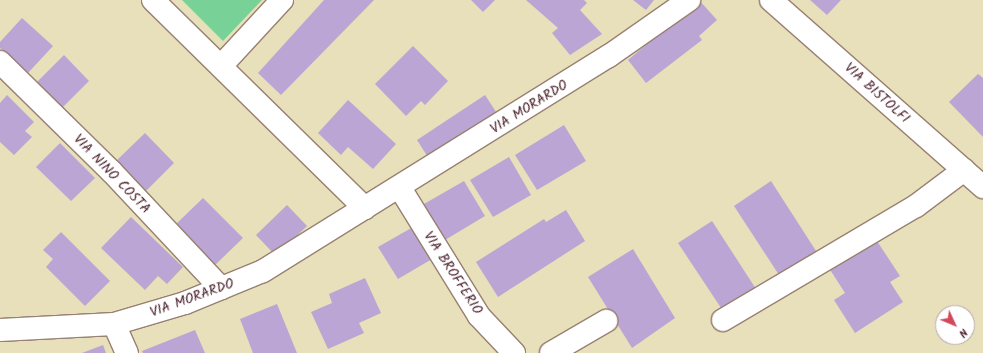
<!DOCTYPE html>
<html>
<head>
<meta charset="utf-8">
<style>
	body { margin:0 }
	#map { position:relative; width:983px; height:353px; overflow:hidden; background:#e7e0ba; font-family:Kalam,sans-serif }
	div>[style] { position:absolute }
	[style*='--x'] { left:calc(var(--x)*1px); top:calc(var(--y)*1px); width:calc(var(--w)*1px); rotate:calc(var(--a)*1deg) }
	.green>* { inset:0; background:#78d197 }
	.building>* { inset:0; background:#baa5d4 }
	.roads { filter:drop-shadow(1px 0 #988072) drop-shadow(-1px 0 #988072) drop-shadow(0 1px #988072) drop-shadow(0 -1px #988072) }
	.minor>* { height:22px; margin:-11px; padding:0 11px; transform-origin:11px; border-radius:11px; background:#fff }
	span { translate:-50% -50%; white-space:nowrap; text-align:center; line-height:1.15; -webkit-text-stroke:3px #fff; paint-order:stroke }
	.street-label { font-size:14px; color:#4a1f2b }
	.north { position:absolute; left:935px; top:305px; width:40px; height:40px; box-sizing:border-box; background:#fff; border:1px solid #b7a5aa; border-radius:50%; rotate:134deg; font-size:11px; font-weight:700; line-height:16px; text-align:center; color:#4a1f2b }
	.north::after { content:''; display:block; margin:auto; width:14px; height:18px; background:#d1495b; clip-path:polygon(50% 0,100% 100%,50% 72%,0 100%) }
</style>
</head>
<body>
<div id="map">
	<div class="green">
		<div style="clip-path:polygon(182px 0,262px 0,223px 41px)"></div>
	</div>
	<div class="building">
		<div style="clip-path:polygon(324px 0,374px 0,281px 95px,258px 73px)"></div>
		<div style="clip-path:polygon(471px 0,495px 0,483px 12px)"></div>
		<div style="clip-path:polygon(526px 0,584px 0,587px 3px,580px 10px,602px 34px,570px 55px,552px 33px,558px 28px)"></div>
		<div style="clip-path:polygon(633px 0,654px 0,646px 10px)"></div>
		<div style="clip-path:polygon(699px 0,717px 20px,699px 36px,702px 40px,646px 83px,628px 60px)"></div>
		<div style="clip-path:polygon(810px 0,841px 0,827px 15px)"></div>
		<div style="clip-path:polygon(22px 18px,53px 46px,28px 73px,0 48px,0 42px)"></div>
		<div style="clip-path:polygon(413px 46px,448px 81px,425px 105px,421px 101px,406px 116px,375px 84px)"></div>
		<div style="clip-path:polygon(64px 55px,89px 81px,60px 110px,35px 84px)"></div>
		<div style="clip-path:polygon(978px 74px,983px 78px,983px 137px,949px 102px)"></div>
		<div style="clip-path:polygon(7px 95px,34px 122px,25px 131px,32px 137px,14px 155px,0 142px,0 103px)"></div>
		<div style="clip-path:polygon(485px 95px,502px 121px,433px 165px,417px 140px)"></div>
		<div style="clip-path:polygon(348px 100px,396px 144px,373px 169px,348px 147px,341px 155px,318px 133px)"></div>
		<div style="clip-path:polygon(564px 125px,586px 161px,537px 190px,515px 155px)"></div>
		<div style="clip-path:polygon(145px 133px,174px 163px,146px 191px,116px 161px)"></div>
		<div style="clip-path:polygon(60px 143px,95px 178px,71px 201px,36px 167px)"></div>
		<div style="clip-path:polygon(509px 157px,531px 195px,493px 217px,470px 180px)"></div>
		<div style="clip-path:polygon(464px 181px,485px 216px,445px 240px,424px 204px)"></div>
		<div style="clip-path:polygon(771px 181px,818px 254px,781px 278px,734px 206px)"></div>
		<div style="clip-path:polygon(203px 198px,243px 238px,213px 267px,173px 227px)"></div>
		<div style="clip-path:polygon(287px 205px,307px 226px,276px 256px,256px 235px)"></div>
		<div style="clip-path:polygon(566px 210px,585px 241px,498px 297px,476px 262px,544px 219px,546px 222px)"></div>
		<div style="clip-path:polygon(131px 217px,183px 267px,167px 284px,158px 276px,145px 290px,101px 248px)"></div>
		<div style="clip-path:polygon(712px 221px,758px 292px,725px 314px,678px 243px)"></div>
		<div style="clip-path:polygon(413px 227px,432px 259px,398px 279px,378px 247px)"></div>
		<div style="clip-path:polygon(61px 232px,110px 281px,85px 306px,46px 267px,53px 259px,43px 250px)"></div>
		<div style="clip-path:polygon(875px 238px,900px 276px,890px 282px,903px 302px,855px 333px,834px 300px,845px 293px,829px 268px)"></div>
		<div style="clip-path:polygon(633px 249px,675px 318px,632px 348px,588px 277px)"></div>
		<div style="clip-path:polygon(365px 278px,381px 313px,359px 323px,364px 333px,328px 349px,311px 312px,332px 303px,329px 294px)"></div>
		<div style="clip-path:polygon(277px 304px,297px 353px,253px 353px,240px 319px)"></div>
		<div style="clip-path:polygon(195px 330px,205px 353px,143px 353px,142px 351px)"></div>
		<div style="clip-path:polygon(103px 345px,106px 353px,82px 353px)"></div>
	</div>
	<div class="roads">
		<div class="minor">
			<div style="--x:153;--y:0;--w:297;--a:44.5"></div>
			<div style="--x:771;--y:0;--w:283;--a:41.4"></div>
			<div style="--x:0;--y:62;--w:156;--a:44.5"></div>
			<div style="--x:111;--y:171;--w:161;--a:46.8"></div>
			<div style="--x:221;--y:66;--w:90;--a:-47.3"></div>
			<div style="--x:400;--y:188;--w:150;--a:58.3"></div>
			<div style="--x:479;--y:316;--w:51;--a:46.6"></div>
			<div style="--x:723;--y:320;--w:224;--a:-30.6"></div>
			<div style="--x:916;--y:206;--w:60;--a:-36.9"></div>
			<div style="--x:114;--y:324;--w:32;--a:66"></div>
			<div style="--x:0;--y:330;--w:114;--a:-3"></div>
			<div style="--x:114;--y:324;--w:74;--a:-16.5"></div>
			<div style="--x:185;--y:303;--w:84;--a:-22.3"></div>
			<div style="--x:263;--y:271;--w:407;--a:-31.9"></div>
			<div style="--x:609;--y:56;--w:98;--a:-35"></div>
			<div style="--x:551;--y:353;--w:64;--a:-30.2"></div>
		</div>
	</div>
	<div class="street-label">
		<span style="left:877px;top:93px;rotate:42deg">VIA BISTOLFI</span>
		<span style="left:529px;top:107px;rotate:-32deg">VIA MORARDO</span>
		<span style="left:112px;top:174px;rotate:46deg">VIA NINO COSTA</span>
		<span style="left:453px;top:273px;rotate:57deg">VIA BROFFERIO</span>
		<span style="left:192px;top:298px;rotate:-20deg">VIA MORARDO</span>
	</div>
	<div class="north">N</div>
</div>
</body>
</html>
